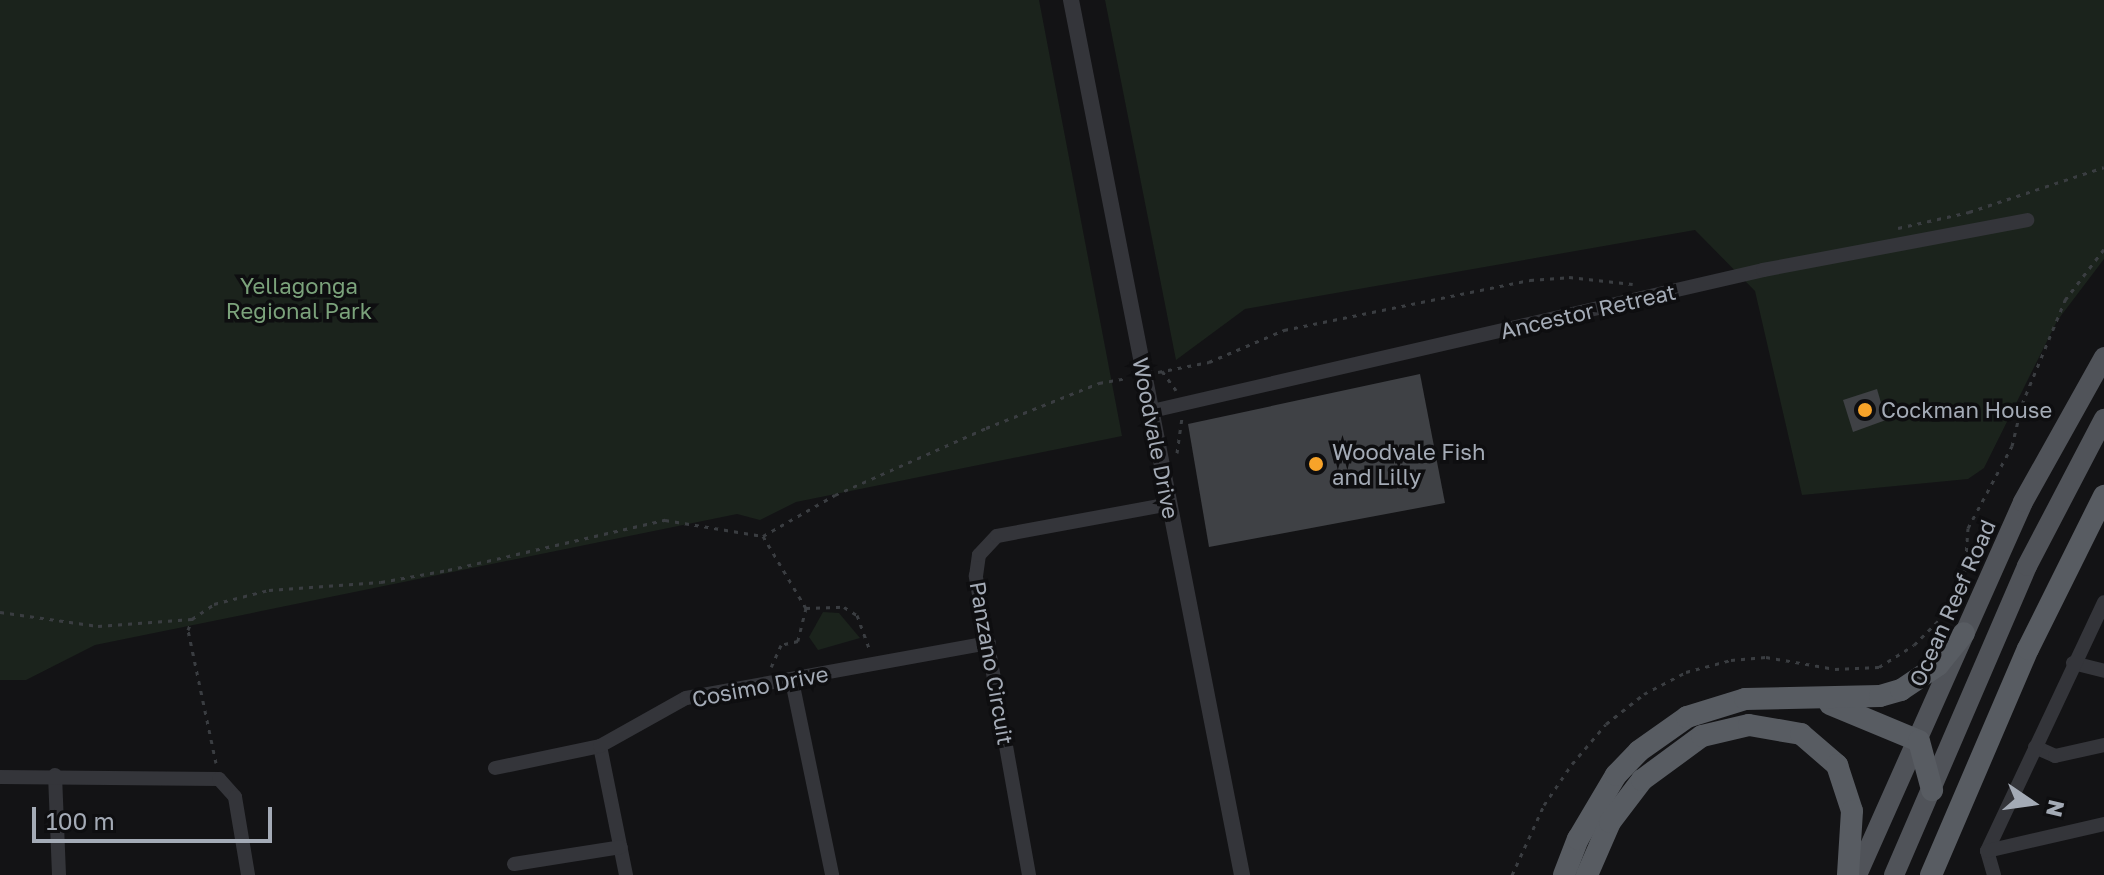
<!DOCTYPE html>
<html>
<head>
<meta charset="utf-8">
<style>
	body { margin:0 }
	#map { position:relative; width:2104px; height:875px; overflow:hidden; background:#131315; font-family:"Golos Text",sans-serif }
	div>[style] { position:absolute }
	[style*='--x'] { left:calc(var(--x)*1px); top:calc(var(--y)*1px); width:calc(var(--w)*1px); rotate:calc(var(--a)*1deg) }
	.green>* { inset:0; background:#1b231c }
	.building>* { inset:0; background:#3f4145 }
	.path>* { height:3px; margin-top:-1.5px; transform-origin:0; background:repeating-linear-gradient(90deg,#3a3d41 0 4px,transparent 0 10px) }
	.minor>* { height:14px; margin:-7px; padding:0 7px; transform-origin:7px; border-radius:7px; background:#34353a }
	.tertiary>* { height:16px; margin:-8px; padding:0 8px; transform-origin:8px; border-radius:8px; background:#34353a }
	.primary>* { height:20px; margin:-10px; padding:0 10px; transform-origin:10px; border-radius:10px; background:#505359 }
	.trunk>* { height:22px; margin:-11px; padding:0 11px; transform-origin:11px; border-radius:11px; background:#585c62 }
	.dots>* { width:22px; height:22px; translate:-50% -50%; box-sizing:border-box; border:4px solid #0e0e10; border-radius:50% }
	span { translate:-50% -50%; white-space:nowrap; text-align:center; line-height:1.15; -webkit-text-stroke:7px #0e0e10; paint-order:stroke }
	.park-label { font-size:22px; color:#7ba27b }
	.street-label { font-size:22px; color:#a4abb6 }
	.poi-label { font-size:22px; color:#a4abb6 }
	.left { translate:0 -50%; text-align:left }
	.north { position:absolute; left:1992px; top:763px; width:80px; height:80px; -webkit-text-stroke:6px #0e0e10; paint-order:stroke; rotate:103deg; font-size:22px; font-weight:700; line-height:32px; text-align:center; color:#a4abb6 }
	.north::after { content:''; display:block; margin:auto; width:28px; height:36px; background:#a4abb6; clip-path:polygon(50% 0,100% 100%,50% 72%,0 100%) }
	.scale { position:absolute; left:32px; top:807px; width:240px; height:36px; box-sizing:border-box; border:4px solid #a4abb6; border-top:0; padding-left:10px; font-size:24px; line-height:28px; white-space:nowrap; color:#a4abb6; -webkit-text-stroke:6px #0e0e10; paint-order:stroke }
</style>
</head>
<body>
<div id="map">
	<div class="green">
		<div style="clip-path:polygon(0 0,1039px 0,1122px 436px,796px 502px,760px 520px,737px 514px,95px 645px,26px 680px,0 680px)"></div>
		<div style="clip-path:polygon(1105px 0,2104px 0,2104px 259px,2057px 321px,1984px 468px,1968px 479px,1802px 495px,1755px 291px,1695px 230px,1245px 309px,1176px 360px)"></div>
		<div style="clip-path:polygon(823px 612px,839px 613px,860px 638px,818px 650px,809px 637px)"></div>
	</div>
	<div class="building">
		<div style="clip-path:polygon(1420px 374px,1445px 503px,1209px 547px,1188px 424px)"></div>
		<div style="clip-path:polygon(1877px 389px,1886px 420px,1853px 432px,1843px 400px)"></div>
	</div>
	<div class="path">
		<div style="--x:1898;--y:228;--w:73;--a:-12.7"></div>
		<div style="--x:1969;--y:212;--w:142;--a:-18.4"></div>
		<div style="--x:1162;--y:371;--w:24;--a:54"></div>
		<div style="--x:1158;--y:372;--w:52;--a:-11.1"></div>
		<div style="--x:1209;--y:362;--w:82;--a:-23.1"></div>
		<div style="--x:1284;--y:330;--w:251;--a:-11.5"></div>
		<div style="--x:1530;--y:280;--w:39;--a:-4"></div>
		<div style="--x:1569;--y:277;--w:64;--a:6.2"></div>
		<div style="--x:1177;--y:453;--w:35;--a:-82"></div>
		<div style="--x:763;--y:536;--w:84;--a:59.2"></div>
		<div style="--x:806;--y:608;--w:34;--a:104"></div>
		<div style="--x:798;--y:641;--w:17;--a:167"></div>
		<div style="--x:781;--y:645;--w:24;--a:114"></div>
		<div style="--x:806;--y:608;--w:38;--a:-2"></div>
		<div style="--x:844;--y:607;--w:15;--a:32"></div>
		<div style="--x:857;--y:615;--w:37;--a:70"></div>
		<div style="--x:0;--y:612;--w:99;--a:8.1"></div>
		<div style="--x:98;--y:626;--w:94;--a:-4.3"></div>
		<div style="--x:216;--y:763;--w:136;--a:-101.9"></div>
		<div style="--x:188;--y:630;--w:12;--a:-70"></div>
		<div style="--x:192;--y:619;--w:27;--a:-34"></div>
		<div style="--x:214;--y:604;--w:57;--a:-14.3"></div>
		<div style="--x:269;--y:590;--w:112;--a:-4.1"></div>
		<div style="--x:381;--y:582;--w:68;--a:-10.2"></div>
		<div style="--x:448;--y:570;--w:223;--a:-13"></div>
		<div style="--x:665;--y:520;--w:99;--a:9.3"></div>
		<div style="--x:763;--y:536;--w:83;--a:-29.7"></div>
		<div style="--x:835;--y:495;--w:165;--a:-23.9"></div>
		<div style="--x:986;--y:428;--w:122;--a:-21.7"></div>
		<div style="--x:1099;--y:383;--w:28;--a:-10"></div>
		<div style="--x:1512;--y:875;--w:77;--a:-65.4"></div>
		<div style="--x:1544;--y:805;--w:50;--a:-55.7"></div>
		<div style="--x:1572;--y:764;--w:52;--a:-49.6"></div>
		<div style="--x:1606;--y:724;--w:48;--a:-38.3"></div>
		<div style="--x:1644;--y:694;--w:47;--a:-27.6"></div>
		<div style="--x:1686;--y:672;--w:47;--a:-14.9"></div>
		<div style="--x:1731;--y:660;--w:35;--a:-5"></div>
		<div style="--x:1766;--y:657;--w:70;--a:9.9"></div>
		<div style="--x:1835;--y:669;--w:44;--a:-2.6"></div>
		<div style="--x:1879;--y:667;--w:41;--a:-32.2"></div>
		<div style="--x:1914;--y:645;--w:42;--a:-45"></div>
		<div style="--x:1944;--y:615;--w:49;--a:-64.5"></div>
		<div style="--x:1965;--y:571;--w:43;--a:-86"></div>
		<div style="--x:1968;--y:528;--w:93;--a:-61.8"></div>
		<div style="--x:2012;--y:446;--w:43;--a:-76.6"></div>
		<div style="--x:2022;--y:404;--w:113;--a:-67.5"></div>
		<div style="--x:2065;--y:300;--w:64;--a:-52.6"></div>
	</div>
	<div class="minor">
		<div style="--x:1152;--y:411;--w:627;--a:-12.99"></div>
		<div style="--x:1763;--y:270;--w:269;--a:-10.7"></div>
		<div style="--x:2073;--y:663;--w:32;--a:14"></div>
		<div style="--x:792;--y:681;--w:198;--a:78.3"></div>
		<div style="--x:600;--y:746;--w:132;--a:78.6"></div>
		<div style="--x:2035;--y:747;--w:22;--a:24"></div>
		<div style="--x:2055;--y:756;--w:50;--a:-12.7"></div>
		<div style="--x:495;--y:768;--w:107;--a:-11.8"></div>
		<div style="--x:600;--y:746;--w:98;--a:-29.2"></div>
		<div style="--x:686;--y:698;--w:308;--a:-10.3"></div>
		<div style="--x:55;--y:775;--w:100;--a:87.7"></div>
		<div style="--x:0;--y:777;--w:219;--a:0.5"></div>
		<div style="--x:219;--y:779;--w:24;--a:48"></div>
		<div style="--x:235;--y:797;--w:79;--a:80.5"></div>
		<div style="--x:1987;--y:851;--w:275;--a:-64.8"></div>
		<div style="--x:514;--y:864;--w:108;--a:-9"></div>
		<div style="--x:1029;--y:875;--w:304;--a:-100.1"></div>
		<div style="--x:976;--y:576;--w:21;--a:-82"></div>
		<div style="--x:979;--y:555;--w:26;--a:-47"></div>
		<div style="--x:997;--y:536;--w:175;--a:-10.5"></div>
		<div style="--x:1994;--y:875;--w:25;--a:-106"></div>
		<div style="--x:1987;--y:851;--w:120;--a:-13"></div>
	</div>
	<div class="tertiary">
		<div style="--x:1071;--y:0;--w:892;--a:78.94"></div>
	</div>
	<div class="primary">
		<div style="--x:1857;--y:875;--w:408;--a:-66"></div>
		<div style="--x:2023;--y:502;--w:166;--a:-60.8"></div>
		<div style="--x:1894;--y:875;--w:336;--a:-66.7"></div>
		<div style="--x:2027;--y:566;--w:166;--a:-62.4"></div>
	</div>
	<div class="trunk">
		<div style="--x:1830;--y:704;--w:96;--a:22.6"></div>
		<div style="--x:1919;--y:741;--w:51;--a:75.1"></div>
		<div style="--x:1564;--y:875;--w:39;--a:-69"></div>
		<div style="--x:1578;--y:839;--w:74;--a:-59.3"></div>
		<div style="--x:1616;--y:775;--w:33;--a:-46"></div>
		<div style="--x:1639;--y:751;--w:59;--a:-35.3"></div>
		<div style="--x:1687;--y:717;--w:61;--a:-17.2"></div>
		<div style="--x:1745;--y:699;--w:135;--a:-1.3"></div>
		<div style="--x:1880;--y:696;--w:22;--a:-16"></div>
		<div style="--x:1901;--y:690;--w:45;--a:-34"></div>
		<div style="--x:1938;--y:665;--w:41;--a:-50.9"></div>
		<div style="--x:1587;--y:875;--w:58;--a:-66.5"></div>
		<div style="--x:1610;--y:822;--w:53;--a:-52.7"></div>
		<div style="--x:1642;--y:780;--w:74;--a:-36.3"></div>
		<div style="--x:1702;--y:736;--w:48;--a:-13.2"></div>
		<div style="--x:1749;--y:725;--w:53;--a:9.8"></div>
		<div style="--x:1801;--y:734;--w:48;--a:40.7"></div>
		<div style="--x:1837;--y:765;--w:48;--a:71.9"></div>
		<div style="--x:1852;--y:811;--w:64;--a:93.6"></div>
		<div style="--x:1931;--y:875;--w:246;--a:-66.8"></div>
		<div style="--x:2028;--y:649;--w:171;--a:-63.6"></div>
	</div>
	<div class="dots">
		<div style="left:1865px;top:410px;background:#f7a329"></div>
		<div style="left:1316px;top:464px;background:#f7a329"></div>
	</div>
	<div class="park-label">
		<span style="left:299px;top:298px">Yellagonga<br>Regional Park</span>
	</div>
	<div class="street-label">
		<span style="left:1588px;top:311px;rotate:-13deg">Ancestor Retreat</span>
		<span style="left:1156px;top:438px;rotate:79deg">Woodvale Drive</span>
		<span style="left:1952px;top:603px;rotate:-66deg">Ocean Reef Road</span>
		<span style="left:992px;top:663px;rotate:80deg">Panzano Circuit</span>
		<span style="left:760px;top:686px;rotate:-11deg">Cosimo Drive</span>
	</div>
	<div class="poi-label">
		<span class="left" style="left:1881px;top:410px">Cockman House</span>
		<span class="left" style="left:1332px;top:464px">Woodvale Fish<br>and Lilly</span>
	</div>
	<div class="north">N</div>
	<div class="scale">100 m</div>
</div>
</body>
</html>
